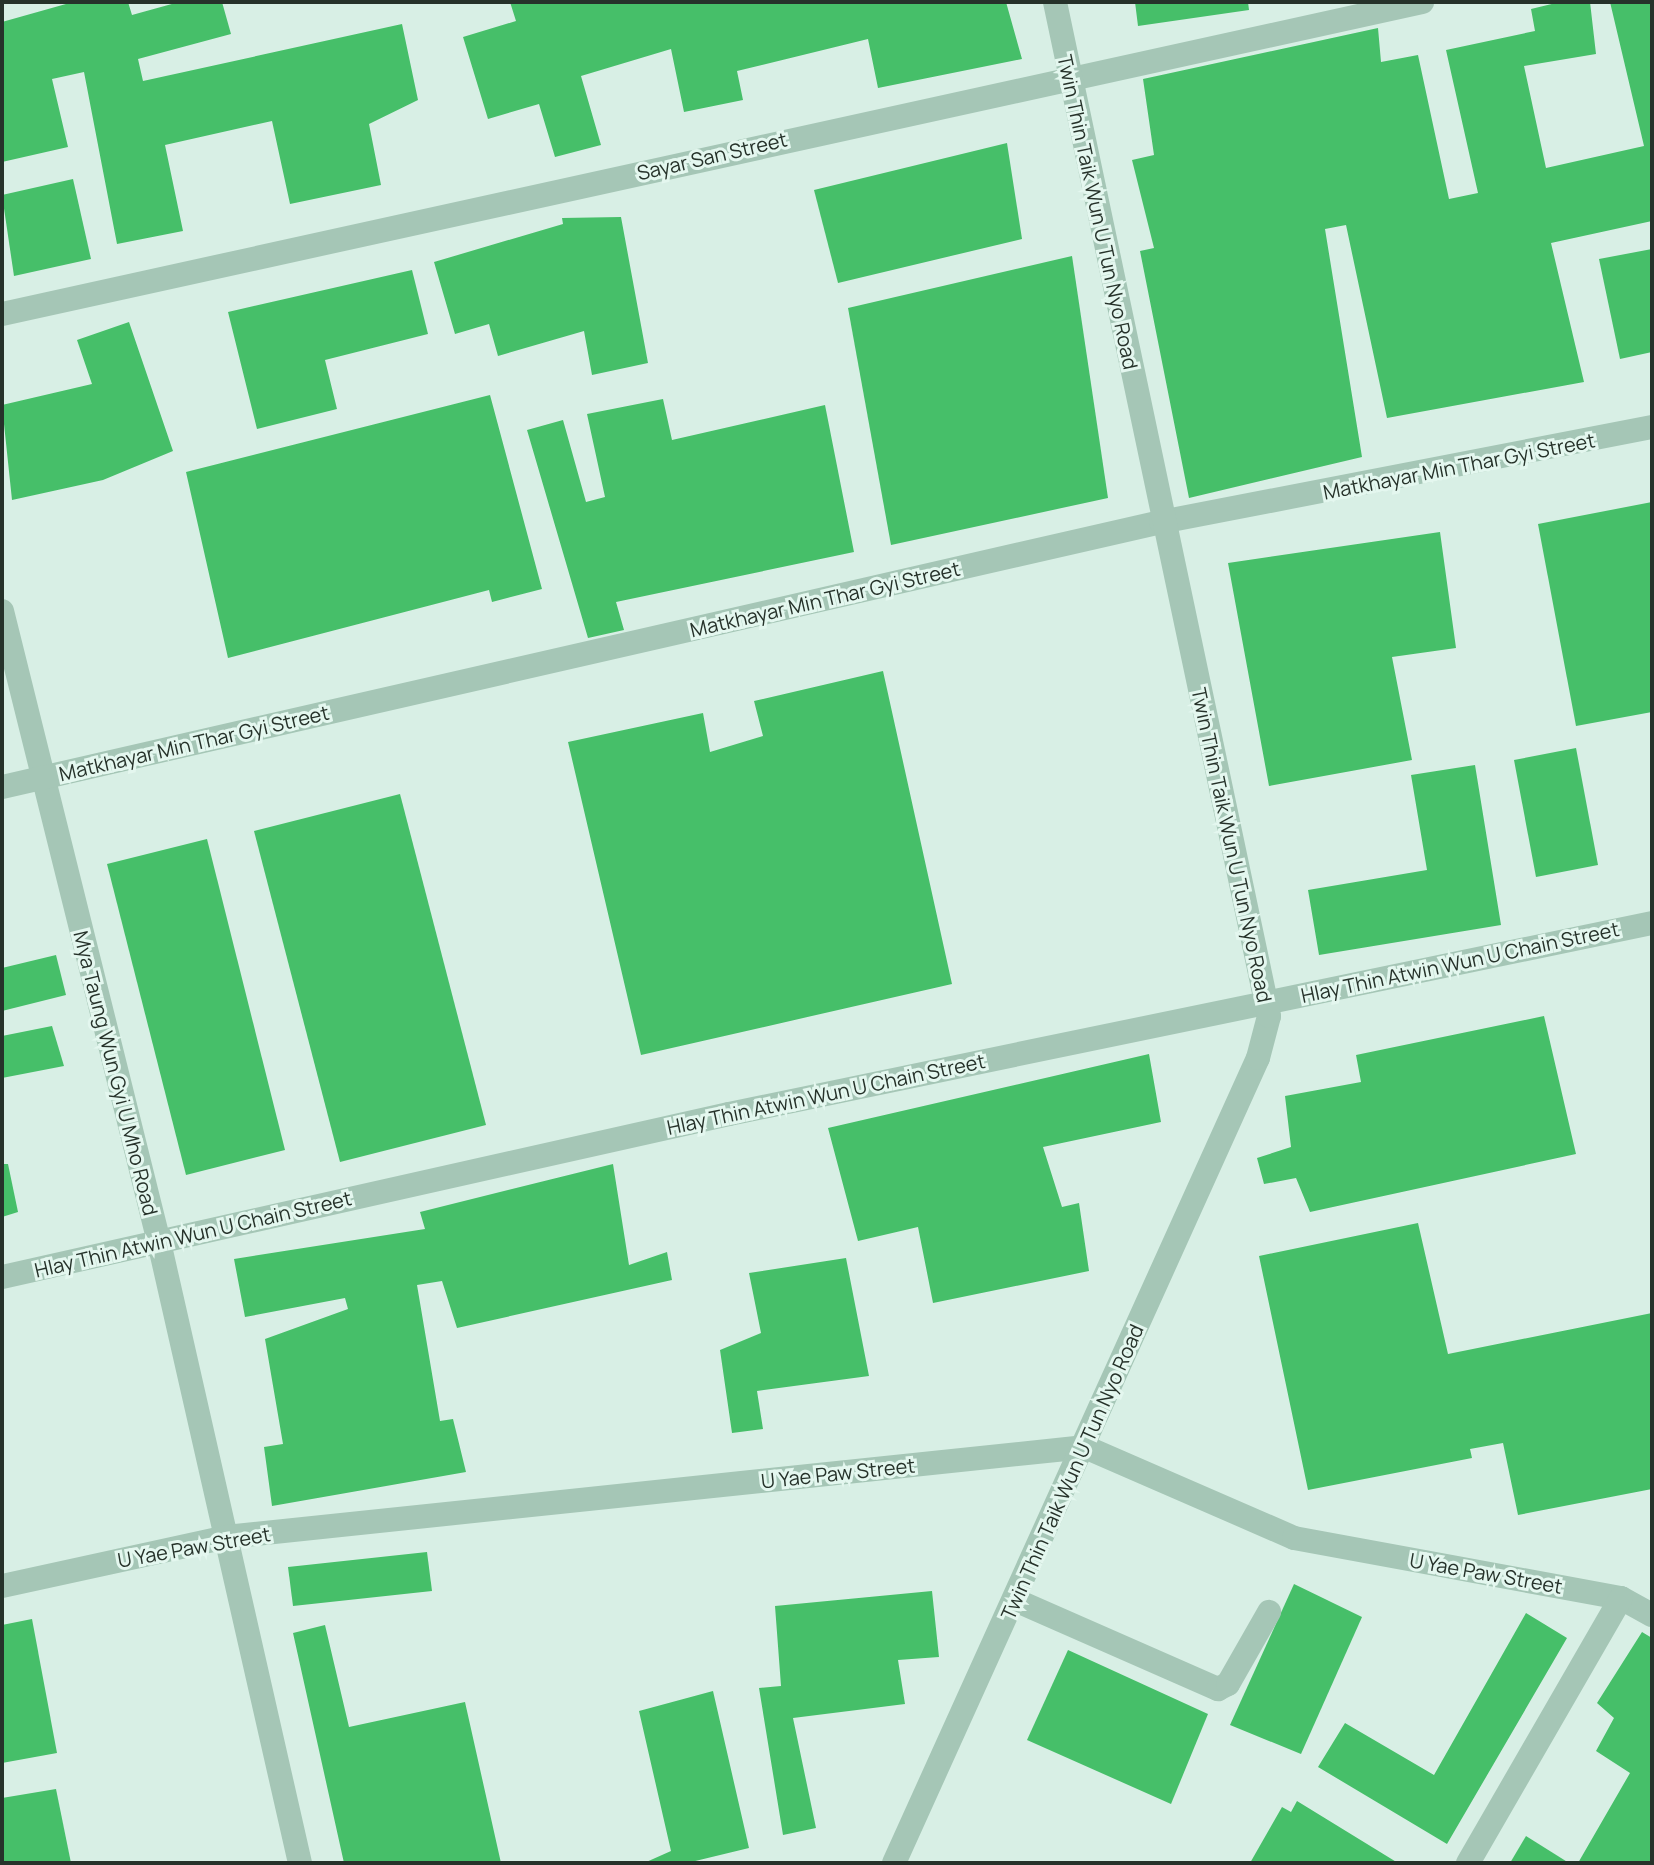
<!DOCTYPE html>
<html>
<head>
<meta charset="utf-8">
<style>
	body { margin:0 }
	#map { position:relative; width:1654px; height:1865px; overflow:hidden; background:#d8efe5; font-family:Manrope,sans-serif }
	div>[style] { position:absolute }
	[style*='--x'] { left:calc(var(--x)*1px); top:calc(var(--y)*1px); width:calc(var(--w)*1px); rotate:calc(var(--a)*1deg) }
	.building>* { inset:0; background:#46bf69 }
	.minor>* { height:24px; margin:-12px; padding:0 12px; transform-origin:12px; border-radius:12px; background:#a5c6b6 }
	span { translate:-50% -50%; white-space:nowrap; text-align:center; line-height:1.15; -webkit-text-stroke:6px #e4f7ef; paint-order:stroke }
	.street-label { font-size:20px; color:#26322a }
	.frame { position:absolute; inset:0; border:4px solid #26322a; pointer-events:none }
</style>
</head>
<body>
<div id="map">
	<div class="building">
		<div style="clip-path:polygon(73px 2px,128px 2px,132px 15px,179px 2px,222px 2px,231px 34px,138px 59px,143px 81px,402px 24px,418px 100px,369px 124px,381px 185px,290px 204px,272px 121px,165px 145px,183px 231px,117px 244px,84px 72px,52px 79px,68px 147px,2px 162px,2px 22px)"></div>
		<div style="clip-path:polygon(510px 2px,1006px 2px,1022px 59px,878px 88px,868px 39px,737px 71px,743px 100px,684px 112px,671px 49px,581px 76px,601px 145px,555px 157px,539px 104px,488px 119px,463px 37px,516px 21px)"></div>
		<div style="clip-path:polygon(1135px 2px,1248px 2px,1249px 10px,1138px 26px)"></div>
		<div style="clip-path:polygon(1560px 2px,1590px 2px,1596px 54px,1524px 66px,1546px 168px,1644px 146px,1610px 2px,1652px 2px,1652px 221px,1551px 243px,1584px 382px,1387px 418px,1346px 225px,1325px 229px,1362px 457px,1189px 498px,1140px 251px,1154px 248px,1132px 160px,1154px 155px,1143px 79px,1378px 28px,1381px 62px,1418px 55px,1449px 199px,1478px 193px,1446px 50px,1535px 31px,1531px 9px)"></div>
		<div style="clip-path:polygon(1007px 143px,1022px 239px,838px 283px,814px 190px)"></div>
		<div style="clip-path:polygon(73px 179px,91px 259px,14px 276px,2px 195px)"></div>
		<div style="clip-path:polygon(621px 217px,648px 363px,592px 375px,584px 331px,498px 356px,489px 324px,455px 334px,434px 262px,563px 224px,562px 218px)"></div>
		<div style="clip-path:polygon(1652px 249px,1652px 352px,1620px 359px,1599px 259px)"></div>
		<div style="clip-path:polygon(1072px 256px,1108px 498px,891px 545px,848px 308px)"></div>
		<div style="clip-path:polygon(412px 270px,428px 334px,325px 360px,337px 409px,257px 429px,228px 312px)"></div>
		<div style="clip-path:polygon(129px 322px,173px 451px,103px 480px,12px 500px,2px 405px,92px 384px,77px 340px)"></div>
		<div style="clip-path:polygon(490px 395px,542px 589px,492px 602px,489px 590px,228px 658px,186px 472px)"></div>
		<div style="clip-path:polygon(663px 399px,672px 440px,825px 405px,854px 552px,616px 602px,624px 630px,588px 638px,527px 430px,563px 420px,586px 502px,605px 497px,587px 414px)"></div>
		<div style="clip-path:polygon(1652px 502px,1652px 712px,1576px 726px,1538px 524px)"></div>
		<div style="clip-path:polygon(1440px 532px,1456px 648px,1392px 657px,1412px 760px,1269px 786px,1228px 563px)"></div>
		<div style="clip-path:polygon(883px 671px,952px 984px,641px 1055px,568px 742px,703px 713px,710px 752px,763px 736px,754px 701px)"></div>
		<div style="clip-path:polygon(1576px 748px,1598px 865px,1536px 877px,1514px 760px)"></div>
		<div style="clip-path:polygon(1475px 765px,1501px 925px,1319px 955px,1308px 890px,1427px 870px,1411px 775px)"></div>
		<div style="clip-path:polygon(400px 794px,486px 1125px,340px 1162px,254px 831px)"></div>
		<div style="clip-path:polygon(207px 839px,285px 1150px,186px 1175px,107px 864px)"></div>
		<div style="clip-path:polygon(56px 955px,66px 995px,2px 1011px,2px 968px)"></div>
		<div style="clip-path:polygon(1544px 1016px,1576px 1154px,1310px 1212px,1296px 1178px,1264px 1184px,1257px 1158px,1291px 1147px,1285px 1096px,1361px 1082px,1356px 1055px)"></div>
		<div style="clip-path:polygon(52px 1026px,64px 1066px,2px 1078px,2px 1036px)"></div>
		<div style="clip-path:polygon(1149px 1054px,1161px 1122px,1043px 1147px,1062px 1207px,1079px 1203px,1089px 1271px,933px 1303px,918px 1227px,858px 1241px,828px 1128px)"></div>
		<div style="clip-path:polygon(2px 1164px,8px 1164px,18px 1212px,2px 1217px)"></div>
		<div style="clip-path:polygon(613px 1164px,629px 1265px,667px 1252px,672px 1280px,457px 1328px,442px 1281px,417px 1285px,440px 1421px,453px 1419px,466px 1472px,272px 1506px,264px 1447px,283px 1444px,265px 1339px,348px 1309px,345px 1298px,245px 1317px,234px 1259px,425px 1229px,420px 1212px)"></div>
		<div style="clip-path:polygon(1418px 1223px,1448px 1354px,1652px 1313px,1652px 1489px,1518px 1515px,1503px 1443px,1470px 1449px,1472px 1458px,1308px 1490px,1259px 1256px)"></div>
		<div style="clip-path:polygon(846px 1258px,869px 1376px,757px 1391px,763px 1429px,732px 1433px,720px 1350px,761px 1333px,749px 1273px)"></div>
		<div style="clip-path:polygon(427px 1552px,432px 1591px,293px 1606px,288px 1567px)"></div>
		<div style="clip-path:polygon(1294px 1584px,1362px 1617px,1301px 1754px,1230px 1725px)"></div>
		<div style="clip-path:polygon(932px 1591px,939px 1657px,898px 1660px,905px 1704px,793px 1718px,816px 1828px,783px 1835px,759px 1688px,781px 1686px,775px 1606px)"></div>
		<div style="clip-path:polygon(1526px 1613px,1567px 1638px,1447px 1844px,1318px 1767px,1345px 1723px,1434px 1775px)"></div>
		<div style="clip-path:polygon(32px 1619px,57px 1753px,2px 1763px,2px 1625px)"></div>
		<div style="clip-path:polygon(325px 1625px,349px 1727px,465px 1702px,501px 1863px,344px 1863px,293px 1633px)"></div>
		<div style="clip-path:polygon(1642px 1632px,1652px 1638px,1652px 1863px,1578px 1863px,1630px 1773px,1596px 1751px,1614px 1718px,1597px 1703px)"></div>
		<div style="clip-path:polygon(1068px 1650px,1208px 1714px,1171px 1804px,1027px 1740px)"></div>
		<div style="clip-path:polygon(713px 1691px,749px 1848px,687px 1863px,644px 1863px,671px 1851px,639px 1711px)"></div>
		<div style="clip-path:polygon(56px 1789px,71px 1863px,2px 1863px,2px 1798px)"></div>
		<div style="clip-path:polygon(1297px 1801px,1398px 1863px,1250px 1863px,1282px 1807px,1291px 1812px)"></div>
		<div style="clip-path:polygon(1526px 1836px,1569px 1863px,1510px 1863px)"></div>
	</div>
	<div class="minor">
		<div style="--x:2;--y:314;--w:1454;--a:-12.39"></div>
		<div style="--x:2;--y:611;--w:650;--a:76.03"></div>
		<div style="--x:159;--y:1242;--w:637;--a:77.21"></div>
		<div style="--x:2;--y:787;--w:1189;--a:-12.88"></div>
		<div style="--x:1161;--y:522;--w:500;--a:-10.95"></div>
		<div style="--x:2;--y:1277;--w:745;--a:-12.64"></div>
		<div style="--x:729;--y:1114;--w:943;--a:-11.69"></div>
		<div style="--x:2;--y:1586;--w:229;--a:-12.3"></div>
		<div style="--x:226;--y:1537;--w:864;--a:-5.98"></div>
		<div style="--x:1085;--y:1447;--w:228;--a:23.5"></div>
		<div style="--x:1294;--y:1538;--w:332;--a:10.4"></div>
		<div style="--x:1621;--y:1598;--w:35;--a:29"></div>
		<div style="--x:1015;--y:1600;--w:222;--a:23.7"></div>
		<div style="--x:1218;--y:1689;--w:11;--a:-27"></div>
		<div style="--x:1228;--y:1684;--w:83;--a:-60.3"></div>
		<div style="--x:894;--y:1863;--w:883;--a:-65.67"></div>
		<div style="--x:1258;--y:1058;--w:43;--a:-75.3"></div>
		<div style="--x:1269;--y:1016;--w:1036;--a:-101.92"></div>
		<div style="--x:1468;--y:1863;--w:306;--a:-60"></div>
	</div>
	<div class="street-label">
		<span style="left:712px;top:156px;rotate:-13deg">Sayar San Street</span>
		<span style="left:1098px;top:212px;rotate:78deg">Twin Thin Taik Wun U Tun Nyo Road</span>
		<span style="left:1459px;top:466px;rotate:-11deg">Matkhayar Min Thar Gyi Street</span>
		<span style="left:825px;top:599px;rotate:-13deg">Matkhayar Min Thar Gyi Street</span>
		<span style="left:194px;top:743px;rotate:-13deg">Matkhayar Min Thar Gyi Street</span>
		<span style="left:1232px;top:845px;rotate:78deg">Twin Thin Taik Wun U Tun Nyo Road</span>
		<span style="left:1460px;top:962px;rotate:-12deg">Hlay Thin Atwin Wun U Chain Street</span>
		<span style="left:116px;top:1073px;rotate:76deg">Mya Taung Wun Gyi U Mho Road</span>
		<span style="left:826px;top:1094px;rotate:-12deg">Hlay Thin Atwin Wun U Chain Street</span>
		<span style="left:193px;top:1234px;rotate:-13deg">Hlay Thin Atwin Wun U Chain Street</span>
		<span style="left:1072px;top:1472px;rotate:-66deg">Twin Thin Taik Wun U Tun Nyo Road</span>
		<span style="left:838px;top:1473px;rotate:-6deg">U Yae Paw Street</span>
		<span style="left:194px;top:1547px;rotate:-10deg">U Yae Paw Street</span>
		<span style="left:1486px;top:1573px;rotate:10deg">U Yae Paw Street</span>
	</div>
	<div class="frame"></div>
</div>
</body>
</html>
